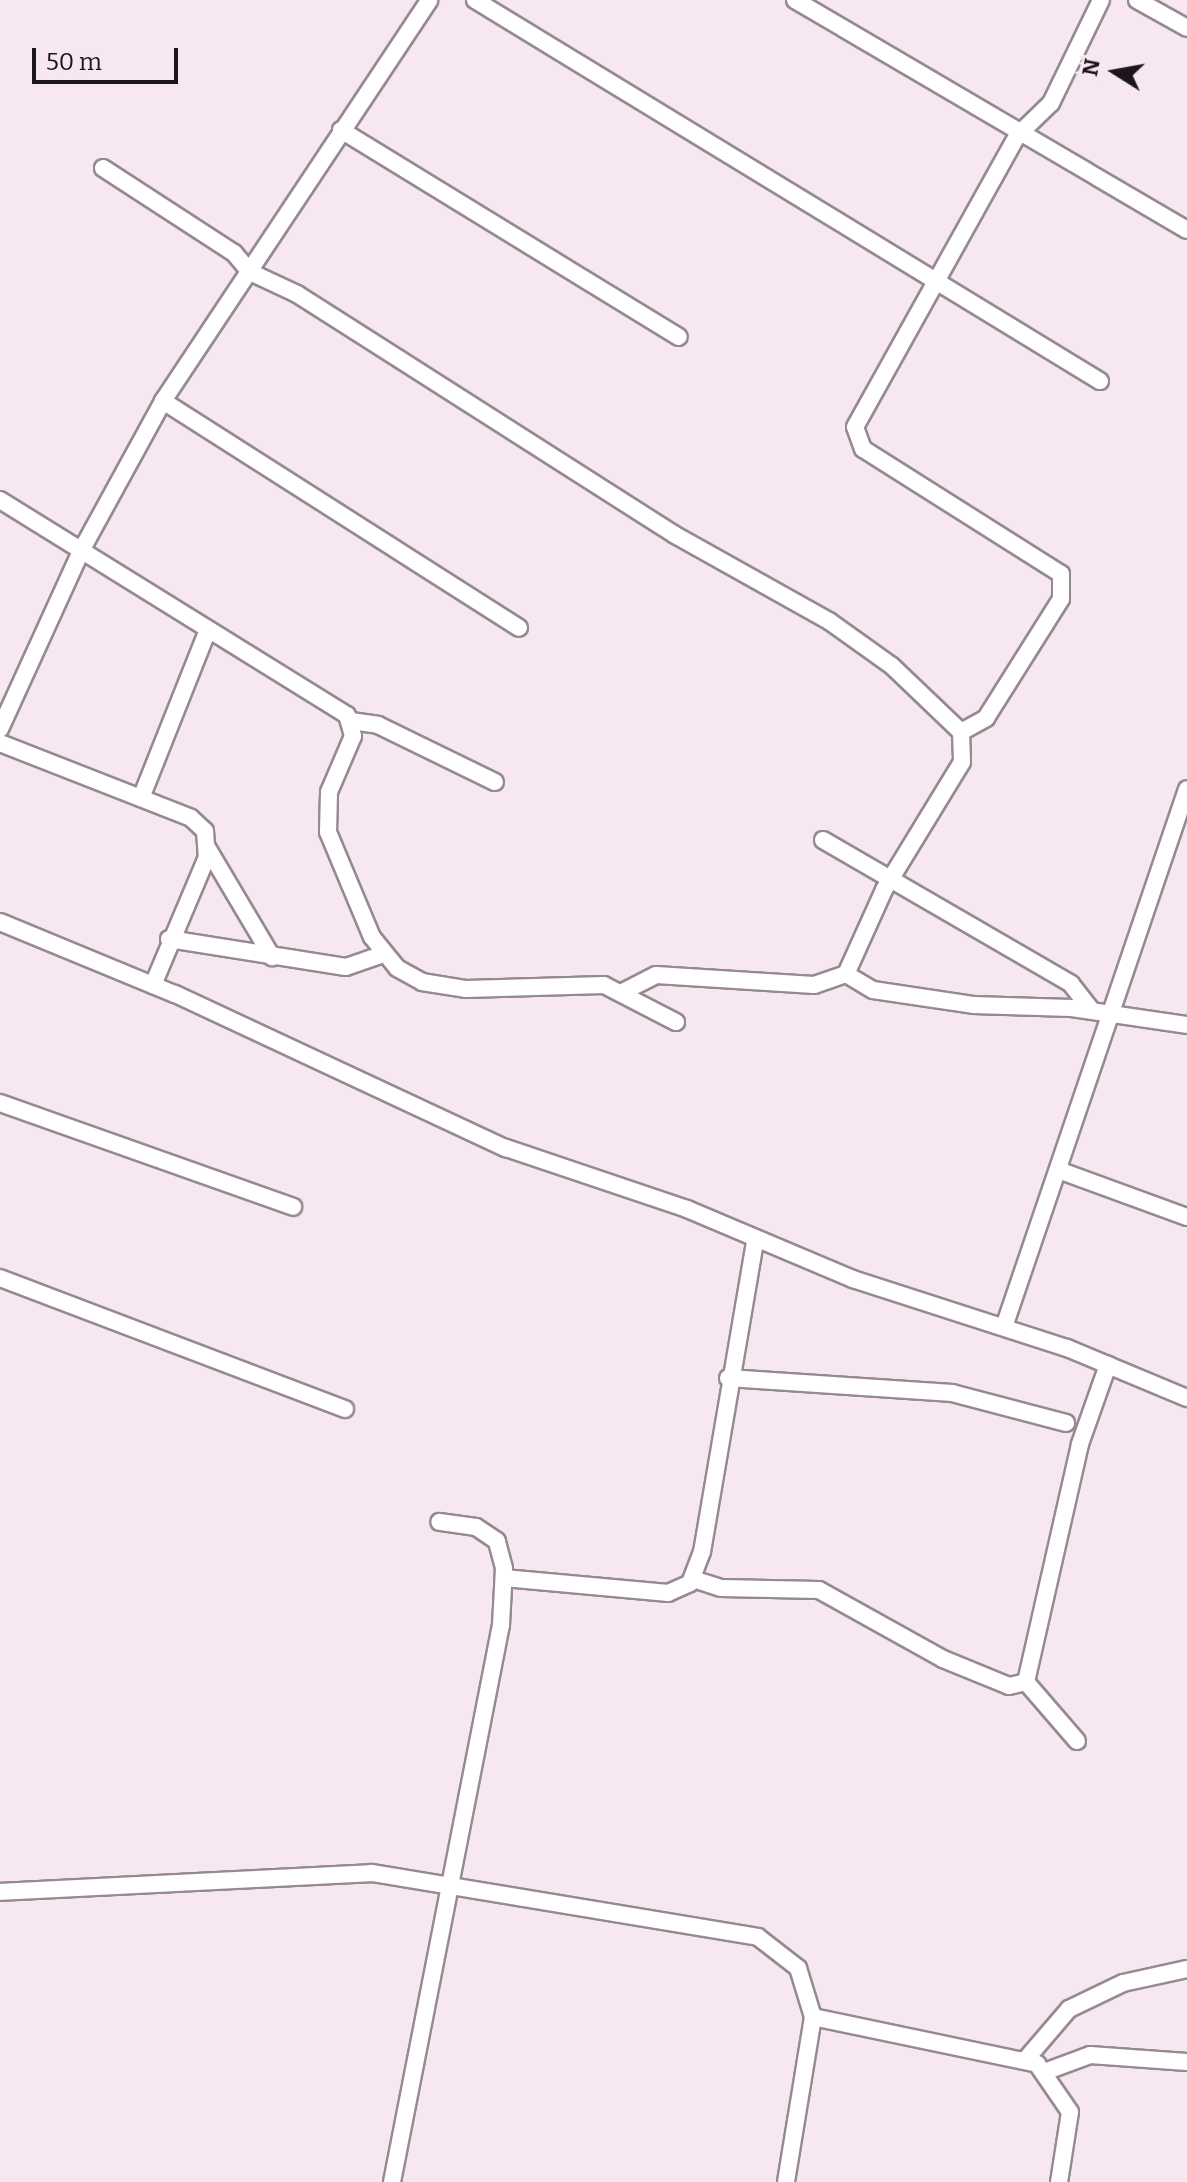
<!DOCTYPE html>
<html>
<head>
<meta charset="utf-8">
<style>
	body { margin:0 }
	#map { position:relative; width:1187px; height:2182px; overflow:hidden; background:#f6e7f1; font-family:Bitter,serif }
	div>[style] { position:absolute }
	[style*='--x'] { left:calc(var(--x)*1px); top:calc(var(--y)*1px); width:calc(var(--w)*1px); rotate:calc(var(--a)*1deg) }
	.roads { filter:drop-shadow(2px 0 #978993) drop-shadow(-2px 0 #978993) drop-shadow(0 2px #978993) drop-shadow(0 -2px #978993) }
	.minor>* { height:16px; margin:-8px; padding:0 8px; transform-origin:8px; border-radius:8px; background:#fff }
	span { translate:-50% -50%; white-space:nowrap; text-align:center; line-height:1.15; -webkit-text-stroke:7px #f6e7f1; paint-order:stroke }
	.north { position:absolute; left:1075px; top:32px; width:80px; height:80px; -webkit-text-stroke:6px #f6e7f1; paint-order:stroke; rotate:281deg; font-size:22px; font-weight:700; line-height:32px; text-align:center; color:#1b1619 }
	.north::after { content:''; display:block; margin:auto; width:28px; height:36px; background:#1b1619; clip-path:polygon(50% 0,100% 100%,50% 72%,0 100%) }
	.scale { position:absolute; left:32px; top:48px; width:146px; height:36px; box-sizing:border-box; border:4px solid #1b1619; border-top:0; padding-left:10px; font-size:24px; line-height:28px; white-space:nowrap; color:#1b1619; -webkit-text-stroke:6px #f6e7f1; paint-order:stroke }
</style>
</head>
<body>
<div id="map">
	<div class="roads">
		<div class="minor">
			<div style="--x:475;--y:0;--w:732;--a:31.37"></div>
			<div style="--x:795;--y:0;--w:454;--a:30.4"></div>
			<div style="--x:1137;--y:0;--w:57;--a:29.2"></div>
			<div style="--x:341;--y:130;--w:396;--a:31.5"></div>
			<div style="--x:103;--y:168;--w:156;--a:33"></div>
			<div style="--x:234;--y:253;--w:25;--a:50"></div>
			<div style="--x:250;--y:272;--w:52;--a:25.1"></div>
			<div style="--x:297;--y:294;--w:448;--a:32.5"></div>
			<div style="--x:675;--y:535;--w:176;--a:29.2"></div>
			<div style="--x:829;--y:621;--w:77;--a:35.5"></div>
			<div style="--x:892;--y:666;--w:95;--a:43.7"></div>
			<div style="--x:961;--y:732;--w:30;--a:88"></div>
			<div style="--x:962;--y:762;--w:150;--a:121.4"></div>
			<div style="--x:884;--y:890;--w:92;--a:114.3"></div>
			<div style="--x:846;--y:974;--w:34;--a:161"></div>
			<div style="--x:814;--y:985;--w:158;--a:-176.4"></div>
			<div style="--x:656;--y:975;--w:35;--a:153"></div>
			<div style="--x:163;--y:401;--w:422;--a:32.5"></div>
			<div style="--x:0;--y:500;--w:408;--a:31.8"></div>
			<div style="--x:347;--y:715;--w:22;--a:74"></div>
			<div style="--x:353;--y:736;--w:61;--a:113.2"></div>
			<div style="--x:329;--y:792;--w:40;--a:91.4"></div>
			<div style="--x:328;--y:832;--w:114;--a:67.3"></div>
			<div style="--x:372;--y:937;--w:40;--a:51"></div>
			<div style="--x:397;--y:968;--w:29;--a:29"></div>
			<div style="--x:422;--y:982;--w:45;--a:9"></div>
			<div style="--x:466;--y:989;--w:138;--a:-1.7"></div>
			<div style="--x:604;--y:985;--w:81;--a:27.2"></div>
			<div style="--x:351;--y:721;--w:27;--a:8"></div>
			<div style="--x:378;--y:725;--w:130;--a:26"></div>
			<div style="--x:0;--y:729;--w:196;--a:-65.5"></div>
			<div style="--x:81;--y:551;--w:171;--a:-61.3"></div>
			<div style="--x:163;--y:401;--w:481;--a:-56.4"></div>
			<div style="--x:961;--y:732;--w:29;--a:-29"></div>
			<div style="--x:986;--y:718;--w:141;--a:-57.8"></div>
			<div style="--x:1061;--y:599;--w:25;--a:-90"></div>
			<div style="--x:1061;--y:574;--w:234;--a:-147.7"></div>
			<div style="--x:863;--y:449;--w:23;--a:-110"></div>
			<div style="--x:855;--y:427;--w:333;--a:-60.9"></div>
			<div style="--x:1017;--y:136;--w:47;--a:-44.1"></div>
			<div style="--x:1051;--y:103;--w:114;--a:-64.1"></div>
			<div style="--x:0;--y:743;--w:205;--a:21.4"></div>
			<div style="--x:191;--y:818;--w:19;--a:43"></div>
			<div style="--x:205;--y:831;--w:26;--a:86"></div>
			<div style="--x:207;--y:857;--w:139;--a:112.9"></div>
			<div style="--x:141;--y:798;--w:179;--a:-68.3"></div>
			<div style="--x:823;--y:840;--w:287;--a:30.1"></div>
			<div style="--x:1071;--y:984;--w:34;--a:52"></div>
			<div style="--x:208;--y:849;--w:126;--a:59.3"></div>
			<div style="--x:0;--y:922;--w:189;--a:22.4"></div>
			<div style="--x:175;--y:994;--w:365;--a:25"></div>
			<div style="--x:506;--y:1148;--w:191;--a:18.6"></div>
			<div style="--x:687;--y:1209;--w:180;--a:22.9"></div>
			<div style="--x:853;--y:1279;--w:225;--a:17.9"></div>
			<div style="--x:1067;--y:1348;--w:130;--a:22.6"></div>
			<div style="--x:169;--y:939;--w:179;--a:9"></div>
			<div style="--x:346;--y:967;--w:39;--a:-19"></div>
			<div style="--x:846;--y:974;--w:31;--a:31"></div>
			<div style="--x:873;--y:990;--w:101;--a:8.5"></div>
			<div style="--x:973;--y:1005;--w:98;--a:1.8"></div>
			<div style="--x:1071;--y:1008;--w:117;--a:8.3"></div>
			<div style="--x:0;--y:1103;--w:311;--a:19.5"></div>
			<div style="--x:1061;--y:1171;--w:134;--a:20.1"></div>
			<div style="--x:0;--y:1278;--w:369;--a:20.8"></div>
			<div style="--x:1004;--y:1327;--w:568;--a:-71.21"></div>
			<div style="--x:728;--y:1378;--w:225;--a:3.8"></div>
			<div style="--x:952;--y:1393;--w:118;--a:14.7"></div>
			<div style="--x:504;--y:1578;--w:165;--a:5.2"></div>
			<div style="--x:668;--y:1593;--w:24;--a:-24"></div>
			<div style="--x:690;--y:1583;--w:33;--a:-69"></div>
			<div style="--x:702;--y:1552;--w:315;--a:-80.3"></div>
			<div style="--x:693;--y:1579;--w:29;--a:18"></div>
			<div style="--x:721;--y:1588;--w:98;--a:1.2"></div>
			<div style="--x:819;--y:1590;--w:142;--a:29.1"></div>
			<div style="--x:943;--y:1659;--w:71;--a:22.2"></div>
			<div style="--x:1009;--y:1686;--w:17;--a:-13"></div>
			<div style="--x:1026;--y:1682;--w:244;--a:-77.2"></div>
			<div style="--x:1080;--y:1444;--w:84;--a:-70.5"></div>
			<div style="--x:1026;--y:1682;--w:78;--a:49.2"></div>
			<div style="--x:0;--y:1892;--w:372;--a:-2.9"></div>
			<div style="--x:372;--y:1873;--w:391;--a:9.4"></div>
			<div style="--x:758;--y:1937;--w:51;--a:37.8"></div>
			<div style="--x:798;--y:1968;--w:51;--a:73"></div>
			<div style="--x:813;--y:2017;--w:167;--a:99.3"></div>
			<div style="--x:813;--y:2017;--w:229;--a:11.8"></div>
			<div style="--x:1037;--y:2064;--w:58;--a:55.5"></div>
			<div style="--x:1070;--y:2112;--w:71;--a:98.9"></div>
			<div style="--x:1027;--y:2058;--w:65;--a:-49.4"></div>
			<div style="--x:1069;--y:2009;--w:60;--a:-25.7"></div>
			<div style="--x:1123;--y:1983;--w:66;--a:-12.3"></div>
			<div style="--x:1047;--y:2071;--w:46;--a:-20.4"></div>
			<div style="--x:1090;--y:2055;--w:97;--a:4.1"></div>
			<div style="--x:392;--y:2182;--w:568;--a:-78.93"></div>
			<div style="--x:501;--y:1625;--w:57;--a:-87"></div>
			<div style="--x:504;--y:1568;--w:28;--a:-105"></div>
			<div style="--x:497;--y:1541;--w:25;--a:-146"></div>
			<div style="--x:476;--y:1527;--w:37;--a:-172"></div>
		</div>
	</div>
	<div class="north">N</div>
	<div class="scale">50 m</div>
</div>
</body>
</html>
